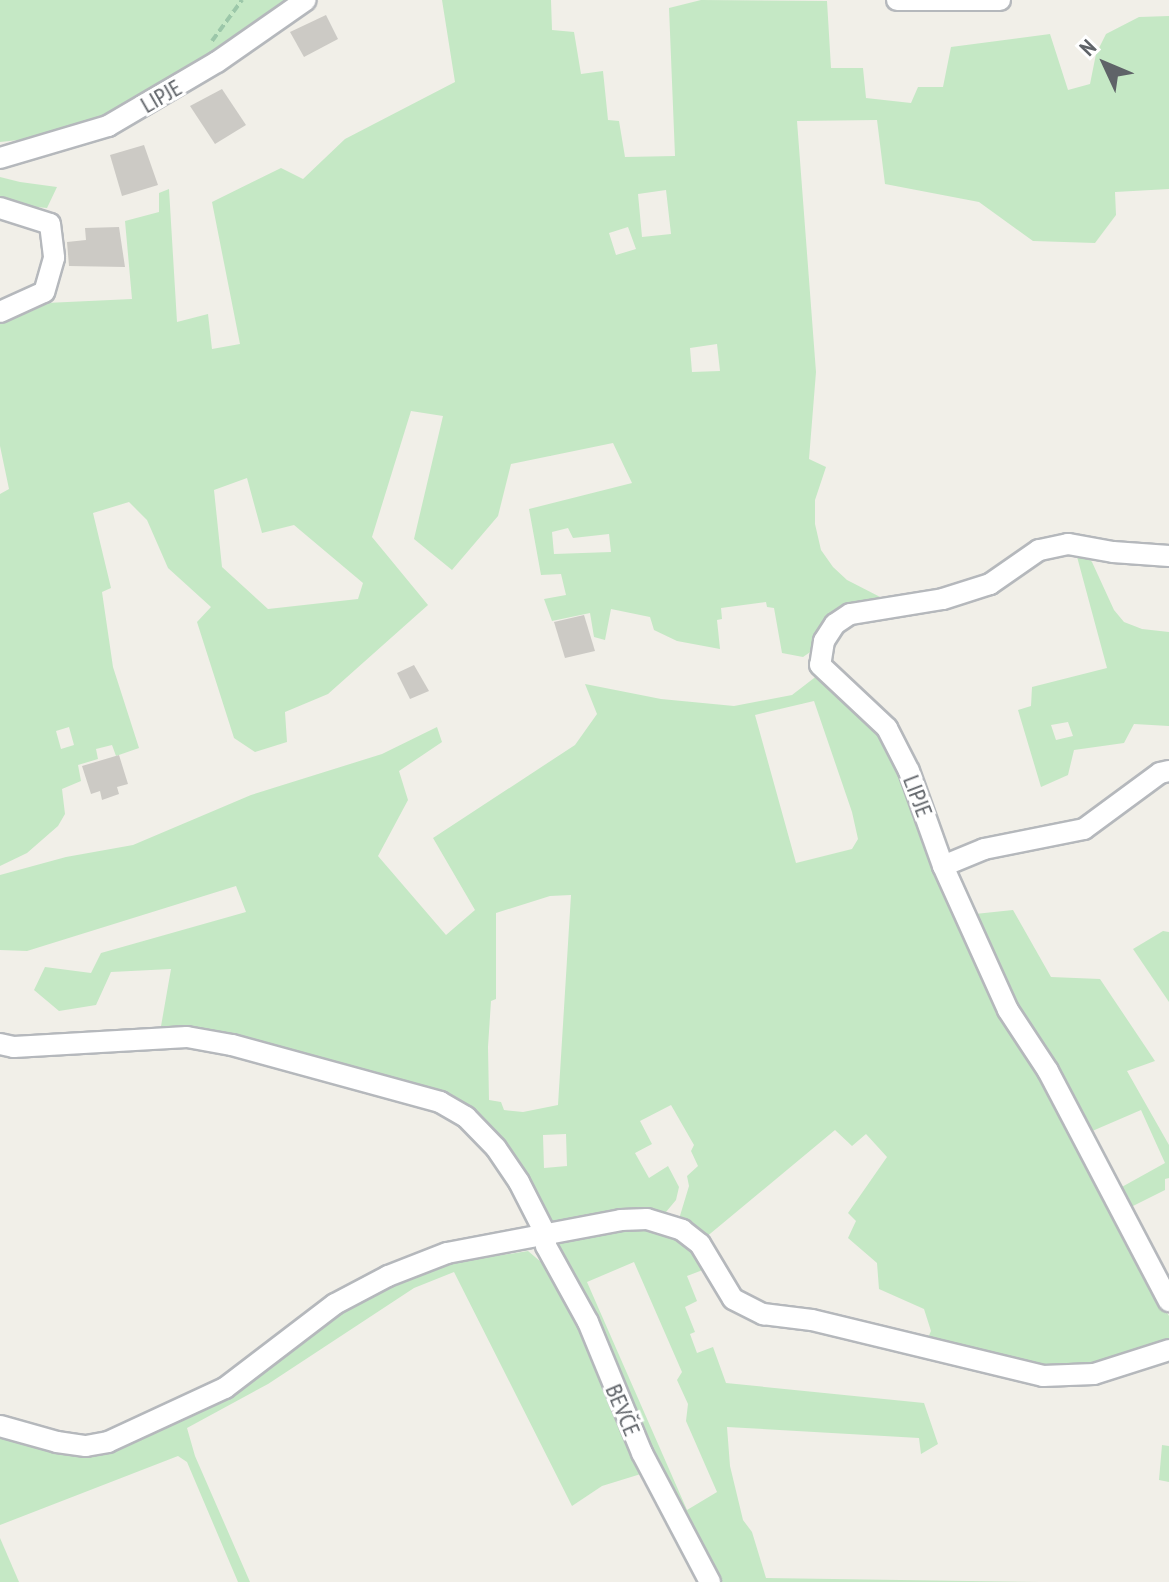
<!DOCTYPE html>
<html>
<head>
<meta charset="utf-8">
<style>
	body { margin:0 }
	#map { position:relative; width:1169px; height:1582px; overflow:hidden; background:#f1efe8; font-family:"PT Sans Narrow",sans-serif }
	div>[style] { position:absolute }
	[style*='--x'] { left:calc(var(--x)*1px); top:calc(var(--y)*1px); width:calc(var(--w)*1px); rotate:calc(var(--a)*1deg) }
	.green>* { inset:0; background:#c5e8c5 }
	.building>* { inset:0; background:#cccac5 }
	.path>* { height:4px; margin-top:-2px; transform-origin:0; background:repeating-linear-gradient(90deg,#9cc7a9 0 8px,transparent 0 12px) }
	.roads { filter:drop-shadow(2px 0 #b5b8bc) drop-shadow(-2px 0 #b5b8bc) drop-shadow(0 2px #b5b8bc) drop-shadow(0 -2px #b5b8bc) }
	.minor>* { height:20px; margin:-10px; padding:0 10px; transform-origin:10px; border-radius:10px; background:#fff }
	span { translate:-50% -50%; white-space:nowrap; text-align:center; line-height:1.15; -webkit-text-stroke:6px #fff; paint-order:stroke }
	.street-label { font-size:24px; color:#5f6368 }
	.north { position:absolute; left:1065px; top:24px; width:80px; height:80px; -webkit-text-stroke:6px #fff; paint-order:stroke; rotate:314deg; font-size:22px; font-weight:700; line-height:32px; text-align:center; color:#5f6368 }
	.north::after { content:''; display:block; margin:auto; width:28px; height:36px; background:#5f6368; clip-path:polygon(50% 0,100% 100%,50% 72%,0 100%) }
</style>
</head>
<body>
<div id="map">
	<div class="green">
		<div style="clip-path:polygon(0 0,290px 0,204px 61px,125px 108px,89px 123px,28px 139px,0 142px)"></div>
		<div style="clip-path:polygon(evenodd,442px 0,551px 0,552px 30px,574px 32px,581px 74px,603px 71px,608px 120px,619px 121px,625px 157px,675px 156px,669px 8px,701px 0,827px 1px,831px 68px,863px 68px,866px 98px,911px 103px,918px 87px,943px 87px,951px 47px,1050px 34px,1068px 90px,1090px 84px,1096px 54px,1106px 34px,1139px 17px,1169px 16px,1169px 189px,1115px 192px,1116px 215px,1095px 243px,1033px 241px,979px 202px,885px 184px,877px 120px,797px 121px,816px 372px,809px 459px,826px 467px,815px 500px,815px 524px,821px 550px,833px 567px,847px 580px,886px 600px,803px 657px,782px 653px,774px 608px,767px 607px,766px 602px,721px 608px,722px 619px,717px 620px,720px 649px,677px 641px,654px 630px,650px 617px,611px 609px,605px 640px,594px 637px,590px 613px,552px 621px,544px 599px,566px 595px,561px 574px,541px 575px,529px 509px,632px 483px,613px 443px,511px 464px,498px 516px,452px 570px,414px 539px,443px 416px,411px 411px,372px 537px,428px 605px,328px 694px,285px 712px,287px 742px,255px 752px,234px 738px,197px 622px,211px 607px,168px 568px,147px 520px,129px 502px,93px 513px,111px 588px,102px 592px,113px 667px,139px 748px,116px 756px,112px 745px,96px 749px,98px 759px,78px 765px,81px 781px,62px 789px,65px 814px,58px 826px,27px 853px,0 866px,0 494px,9px 489px,0 446px,0 320px,46px 303px,132px 299px,125px 221px,159px 212px,159px 193px,169px 189px,177px 322px,208px 314px,212px 349px,240px 344px,212px 202px,281px 168px,303px 179px,345px 139px,455px 82px,442px 0,666px 190px,671px 234px,642px 237px,638px 194px,666px 190px,442px 0,628px 227px,636px 249px,616px 255px,609px 233px,628px 227px,442px 0,717px 344px,720px 371px,692px 372px,690px 348px,717px 344px,442px 0,247px 478px,262px 533px,294px 525px,363px 583px,358px 599px,268px 609px,222px 567px,214px 490px,247px 478px,442px 0,568px 528px,573px 538px,609px 534px,611px 552px,554px 554px,552px 532px,568px 528px,442px 0,69px 727px,74px 745px,61px 749px,56px 731px,69px 727px)"></div>
		<div style="clip-path:polygon(0 177px,20px 182px,57px 187px,47px 208px,16px 205px,0 198px)"></div>
		<div style="clip-path:polygon(evenodd,1076px 553px,1084px 553px,1092px 562px,1114px 610px,1124px 622px,1142px 629px,1169px 632px,1169px 726px,1134px 724px,1124px 743px,1074px 750px,1068px 775px,1041px 787px,1018px 710px,1031px 706px,1032px 687px,1107px 668px,1076px 553px,1068px 722px,1073px 736px,1056px 740px,1051px 725px,1068px 722px)"></div>
		<div style="clip-path:polygon(evenodd,818px 675px,879px 726px,1054px 1098px,1169px 1316px,1169px 1341px,1115px 1363px,1037px 1368px,927px 1340px,931px 1331px,924px 1309px,879px 1289px,877px 1263px,848px 1238px,856px 1221px,848px 1213px,887px 1157px,866px 1134px,852px 1146px,835px 1130px,705px 1238px,679px 1219px,689px 1186px,687px 1176px,698px 1166px,691px 1151px,694px 1145px,671px 1105px,640px 1121px,652px 1144px,635px 1153px,649px 1178px,668px 1166px,679px 1187px,676px 1200px,666px 1212px,554px 1225px,482px 1124px,160px 1032px,171px 969px,111px 972px,96px 1005px,59px 1011px,34px 990px,45px 967px,91px 973px,101px 953px,246px 912px,236px 886px,27px 951px,0 950px,0 875px,66px 857px,133px 845px,251px 795px,382px 754px,437px 727px,442px 742px,399px 771px,408px 800px,378px 856px,446px 935px,475px 910px,433px 838px,575px 745px,597px 714px,585px 684px,661px 699px,734px 706px,792px 695px,818px 675px,814px 701px,852px 812px,858px 839px,852px 849px,796px 863px,755px 715px,814px 701px,818px 675px,571px 895px,558px 1105px,523px 1112px,504px 1110px,501px 1102px,489px 1100px,488px 1047px,491px 1001px,496px 999px,496px 913px,550px 896px,571px 895px,818px 675px,566px 1134px,567px 1166px,544px 1168px,543px 1135px,566px 1134px)"></div>
		<div style="clip-path:polygon(1013px 910px,1051px 977px,1100px 979px,1155px 1061px,1127px 1071px,1169px 1145px,1169px 1178px,1165px 1179px,1165px 1190px,1131px 1207px,1120px 1188px,1165px 1163px,1141px 1110px,1090px 1132px,1015px 1006px,975px 914px)"></div>
		<div style="clip-path:polygon(1163px 931px,1169px 932px,1169px 1002px,1133px 949px)"></div>
		<div style="clip-path:polygon(evenodd,642px 1225px,680px 1235px,708px 1268px,687px 1276px,697px 1301px,685px 1307px,695px 1332px,690px 1334px,697px 1353px,713px 1347px,726px 1383px,924px 1403px,938px 1444px,921px 1454px,919px 1438px,727px 1427px,730px 1466px,743px 1520px,752px 1532px,766px 1578px,1041px 1582px,714px 1582px,675px 1505px,553px 1238px,642px 1225px,634px 1262px,682px 1372px,677px 1380px,688px 1404px,686px 1421px,717px 1492px,687px 1510px,587px 1282px,634px 1262px)"></div>
		<div style="clip-path:polygon(528px 1251px,541px 1262px,581px 1323px,644px 1473px,602px 1486px,572px 1506px,454px 1272px,414px 1288px,268px 1384px,187px 1428px,195px 1456px,250px 1582px,238px 1582px,187px 1462px,178px 1456px,0 1525px,0 1432px,94px 1453px,130px 1444px,238px 1388px,348px 1306px,396px 1283px,434px 1266px)"></div>
		<div style="clip-path:polygon(1162px 1445px,1169px 1446px,1169px 1482px,1159px 1480px)"></div>
		<div style="clip-path:polygon(0 1538px,19px 1582px,0 1582px)"></div>
	</div>
	<div class="building">
		<div style="clip-path:polygon(326px 15px,338px 39px,304px 57px,290px 32px)"></div>
		<div style="clip-path:polygon(222px 89px,246px 125px,215px 144px,190px 106px)"></div>
		<div style="clip-path:polygon(144px 145px,158px 185px,122px 196px,110px 155px)"></div>
		<div style="clip-path:polygon(119px 227px,125px 267px,69px 266px,67px 242px,86px 240px,85px 228px)"></div>
		<div style="clip-path:polygon(584px 615px,595px 651px,565px 658px,554px 622px)"></div>
		<div style="clip-path:polygon(414px 665px,429px 691px,410px 699px,397px 673px)"></div>
		<div style="clip-path:polygon(119px 755px,128px 784px,117px 787px,119px 794px,102px 800px,100px 791px,91px 794px,82px 766px)"></div>
	</div>
	<div class="path">
		<div style="--x:212;--y:41;--w:51;--a:-53.8"></div>
	</div>
	<div class="roads">
		<div class="minor">
			<div style="--x:897;--y:0;--w:103;--a:0"></div>
			<div style="--x:0;--y:158;--w:113;--a:-16.5"></div>
			<div style="--x:108;--y:126;--w:126;--a:-30.4"></div>
			<div style="--x:217;--y:62;--w:108;--a:-34.9"></div>
			<div style="--x:0;--y:208;--w:52;--a:17.7"></div>
			<div style="--x:50;--y:224;--w:34;--a:83"></div>
			<div style="--x:54;--y:258;--w:35;--a:106"></div>
			<div style="--x:44;--y:292;--w:48;--a:155.6"></div>
			<div style="--x:1169;--y:556;--w:56;--a:-175.9"></div>
			<div style="--x:1113;--y:552;--w:46;--a:-169.9"></div>
			<div style="--x:1068;--y:544;--w:30;--a:168"></div>
			<div style="--x:1039;--y:550;--w:60;--a:145.2"></div>
			<div style="--x:990;--y:584;--w:49;--a:162.3"></div>
			<div style="--x:943;--y:599;--w:94;--a:170.8"></div>
			<div style="--x:850;--y:614;--w:18;--a:146"></div>
			<div style="--x:835;--y:624;--w:20;--a:123"></div>
			<div style="--x:824;--y:641;--w:24;--a:99"></div>
			<div style="--x:820;--y:665;--w:92;--a:43.2"></div>
			<div style="--x:887;--y:728;--w:48;--a:62.9"></div>
			<div style="--x:909;--y:771;--w:101;--a:70.3"></div>
			<div style="--x:943;--y:866;--w:158;--a:65.7"></div>
			<div style="--x:1008;--y:1010;--w:73;--a:56.7"></div>
			<div style="--x:1048;--y:1071;--w:260;--a:62.3"></div>
			<div style="--x:943;--y:866;--w:44;--a:-22.5"></div>
			<div style="--x:984;--y:849;--w:102;--a:-11.3"></div>
			<div style="--x:1084;--y:829;--w:94;--a:-36.4"></div>
			<div style="--x:1160;--y:773;--w:9;--a:-13"></div>
			<div style="--x:0;--y:1044;--w:14;--a:12"></div>
			<div style="--x:14;--y:1047;--w:173;--a:-3.3"></div>
			<div style="--x:187;--y:1037;--w:46;--a:10.1"></div>
			<div style="--x:232;--y:1045;--w:216;--a:15.3"></div>
			<div style="--x:440;--y:1102;--w:30;--a:30"></div>
			<div style="--x:466;--y:1117;--w:43;--a:45.9"></div>
			<div style="--x:496;--y:1148;--w:41;--a:55.9"></div>
			<div style="--x:519;--y:1182;--w:59;--a:63"></div>
			<div style="--x:546;--y:1235;--w:11;--a:90"></div>
			<div style="--x:546;--y:1246;--w:87;--a:61.1"></div>
			<div style="--x:588;--y:1322;--w:142;--a:67.6"></div>
			<div style="--x:642;--y:1453;--w:146;--a:62.2"></div>
			<div style="--x:0;--y:1426;--w:59;--a:15.7"></div>
			<div style="--x:57;--y:1442;--w:29;--a:8"></div>
			<div style="--x:86;--y:1446;--w:22;--a:-10"></div>
			<div style="--x:108;--y:1442;--w:129;--a:-24.8"></div>
			<div style="--x:225;--y:1388;--w:138;--a:-37.4"></div>
			<div style="--x:335;--y:1304;--w:60;--a:-27.8"></div>
			<div style="--x:388;--y:1276;--w:63;--a:-21.3"></div>
			<div style="--x:447;--y:1253;--w:177;--a:-10.7"></div>
			<div style="--x:621;--y:1220;--w:26;--a:-2"></div>
			<div style="--x:647;--y:1219;--w:37;--a:17"></div>
			<div style="--x:682;--y:1230;--w:23;--a:38"></div>
			<div style="--x:700;--y:1244;--w:64;--a:59"></div>
			<div style="--x:733;--y:1299;--w:34;--a:27"></div>
			<div style="--x:763;--y:1314;--w:49;--a:7"></div>
			<div style="--x:812;--y:1320;--w:238;--a:13.6"></div>
			<div style="--x:1043;--y:1376;--w:51;--a:-2.2"></div>
			<div style="--x:1094;--y:1374;--w:79;--a:-17.7"></div>
		</div>
	</div>
	<div class="street-label">
		<span style="left:161px;top:96px;rotate:-30deg">LIPJE</span>
		<span style="left:918px;top:796px;rotate:69deg">LIPJE</span>
		<span style="left:623px;top:1410px;rotate:67deg">BEVČE</span>
	</div>
	<div class="north">N</div>
</div>
</body>
</html>
